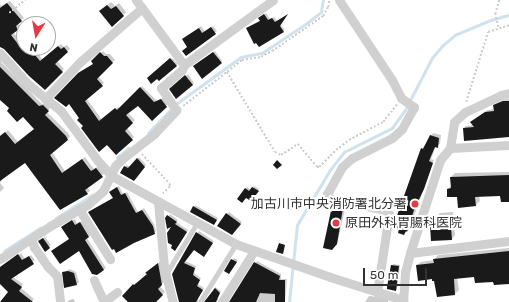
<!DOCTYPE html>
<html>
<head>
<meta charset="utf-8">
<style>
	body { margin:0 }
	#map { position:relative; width:509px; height:302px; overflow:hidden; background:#fff; font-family:Rubik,"Noto Sans JP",sans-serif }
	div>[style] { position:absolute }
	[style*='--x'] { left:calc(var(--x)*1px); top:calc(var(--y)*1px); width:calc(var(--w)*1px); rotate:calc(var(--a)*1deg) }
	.shadow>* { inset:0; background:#0003 }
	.stream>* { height:2.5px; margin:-1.25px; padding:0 1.25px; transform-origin:1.25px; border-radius:1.25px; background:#cfe2ee }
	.building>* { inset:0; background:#1a1a1a }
	.path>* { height:1.5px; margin-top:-0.75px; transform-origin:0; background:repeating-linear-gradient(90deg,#cdcdcd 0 2px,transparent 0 4px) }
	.service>* { height:4.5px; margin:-2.25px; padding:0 2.25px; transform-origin:2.25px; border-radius:2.25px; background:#d0d0d0 }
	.minor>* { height:9px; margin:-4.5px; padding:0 4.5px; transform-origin:4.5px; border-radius:4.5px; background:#d0d0d0 }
	.dots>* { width:11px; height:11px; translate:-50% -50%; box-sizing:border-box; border:2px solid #fff; border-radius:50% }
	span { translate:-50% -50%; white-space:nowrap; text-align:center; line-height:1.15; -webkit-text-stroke:4px #fff; paint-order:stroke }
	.poi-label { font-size:13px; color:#333 }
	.right { translate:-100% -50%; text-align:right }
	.left { translate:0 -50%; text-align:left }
	.north { position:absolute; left:16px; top:16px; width:40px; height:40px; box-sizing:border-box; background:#fff; border:1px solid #adadad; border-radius:50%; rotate:191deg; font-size:11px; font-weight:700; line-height:16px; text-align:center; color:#333 }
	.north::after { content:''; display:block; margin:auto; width:14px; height:18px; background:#e63946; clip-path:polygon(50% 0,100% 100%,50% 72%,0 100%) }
	.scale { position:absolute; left:363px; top:268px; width:64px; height:18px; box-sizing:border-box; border:2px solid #333; border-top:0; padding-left:5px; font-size:12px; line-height:14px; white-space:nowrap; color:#333; -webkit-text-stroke:3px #fff; paint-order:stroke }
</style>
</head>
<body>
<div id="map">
	<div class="shadow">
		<div style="clip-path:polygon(10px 1px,24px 18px,18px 23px,20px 27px,13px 32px,19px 39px,15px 55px,25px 48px,33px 48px,43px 60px,61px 44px,64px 47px,67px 45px,70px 49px,57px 61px,64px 69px,45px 89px,0 45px,0 4px,1px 6px)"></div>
		<div style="clip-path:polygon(111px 2px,115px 6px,119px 3px,126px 12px,123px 15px,104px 8px)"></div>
		<div style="clip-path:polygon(266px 13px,270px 19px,274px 17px,285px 30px,283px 31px,247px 28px,261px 20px,261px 17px)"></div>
		<div style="clip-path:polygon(201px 26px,205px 32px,213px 26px,217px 31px,186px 55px,188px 47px,185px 37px)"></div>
		<div style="clip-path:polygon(103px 51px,106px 54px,110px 54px,115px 60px,98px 76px,104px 83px,87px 99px,102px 120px,118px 107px,120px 109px,142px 86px,157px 101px,164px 97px,168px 104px,152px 120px,138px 104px,128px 113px,135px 120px,127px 128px,134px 137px,116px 154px,107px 144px,84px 126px,69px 103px,56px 98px,82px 71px,94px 64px,92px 61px)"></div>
		<div style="clip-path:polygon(215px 51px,222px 61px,221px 62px,196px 65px)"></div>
		<div style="clip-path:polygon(0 57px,3px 60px,1px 62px,42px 104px,46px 103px,50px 108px,47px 112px,68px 133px,70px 137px,52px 152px,65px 171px,85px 157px,94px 169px,99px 166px,105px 173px,87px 187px,90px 191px,87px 193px,26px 161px,4px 177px,0 183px,0 137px,8px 130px,18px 142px,35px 129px,23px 115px,11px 108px,0 98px)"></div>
		<div style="clip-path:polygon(172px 58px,178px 64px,159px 80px,157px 78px,150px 76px)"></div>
		<div style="clip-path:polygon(188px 74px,194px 83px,193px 85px,170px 89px)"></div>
		<div style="clip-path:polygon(506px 99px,509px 99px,509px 137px,464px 128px,466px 126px,474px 125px,473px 120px,488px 110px,495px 109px,494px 106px,497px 103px)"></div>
		<div style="clip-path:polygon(433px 133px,441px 135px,440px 144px,436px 146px,431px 159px,434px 160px,413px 219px,404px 234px,422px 149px)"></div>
		<div style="clip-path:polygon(139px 157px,146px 165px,136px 178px,125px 167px,126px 165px,131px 167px)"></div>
		<div style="clip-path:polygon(509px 172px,509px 201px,501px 195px,479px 196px,480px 201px,476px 205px,448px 189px,451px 186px,451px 177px,455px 173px)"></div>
		<div style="clip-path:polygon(0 183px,4px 188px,0 192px)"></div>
		<div style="clip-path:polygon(119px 186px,123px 194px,127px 192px,138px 212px,144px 208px,154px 224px,156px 231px,154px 233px,89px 212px,114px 198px,112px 190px)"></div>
		<div style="clip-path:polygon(254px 186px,259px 189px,253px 199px,246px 197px,238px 199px,247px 187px,251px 190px)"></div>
		<div style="clip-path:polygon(336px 203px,346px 205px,337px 244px,334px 247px,333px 206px)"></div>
		<div style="clip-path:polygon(195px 205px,218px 218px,215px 222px,194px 207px)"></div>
		<div style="clip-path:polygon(229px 212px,242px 222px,234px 232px,227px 214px)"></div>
		<div style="clip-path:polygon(453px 212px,455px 235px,452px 239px,431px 225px,438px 222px,437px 216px,440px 213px)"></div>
		<div style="clip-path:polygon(170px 214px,178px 220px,176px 222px,188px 230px,175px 250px,173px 225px,167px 218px)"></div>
		<div style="clip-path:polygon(75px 219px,77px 224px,82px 221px,91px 235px,87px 238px,106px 268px,97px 274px,70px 239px,64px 225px)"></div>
		<div style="clip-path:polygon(199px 231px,214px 241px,205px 254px,194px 249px,185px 261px,196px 266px,194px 273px,201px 278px,198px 284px,204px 288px,198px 298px,199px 302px,180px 302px,173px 274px)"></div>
		<div style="clip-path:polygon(45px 237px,51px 245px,45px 250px,41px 239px)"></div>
		<div style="clip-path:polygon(509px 248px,509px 283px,475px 276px,457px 277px,459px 290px,455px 294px,417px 265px,421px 262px,434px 260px,438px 255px)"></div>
		<div style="clip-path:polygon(21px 253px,25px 259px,31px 255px,35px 260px,13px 277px,23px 284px,21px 288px,34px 299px,31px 302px,7px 302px,10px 292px,0 283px,0 269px)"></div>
		<div style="clip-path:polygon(234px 258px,238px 260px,231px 271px,232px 260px)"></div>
		<div style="clip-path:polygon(257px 261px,281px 274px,281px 279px,287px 279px,285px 302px,229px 302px)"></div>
		<div style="clip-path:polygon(160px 262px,164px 282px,160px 286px,165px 292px,154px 302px,129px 302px,124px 296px,136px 283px,137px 284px,148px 274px,149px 270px)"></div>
		<div style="clip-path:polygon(393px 264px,400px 265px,397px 289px,396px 290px,392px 266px)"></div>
		<div style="clip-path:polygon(70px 269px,76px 272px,79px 282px,77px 284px,63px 273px)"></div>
		<div style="clip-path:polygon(215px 287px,221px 291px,218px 296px,218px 301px,206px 302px)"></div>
		<div style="clip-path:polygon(369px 296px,388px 298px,388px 302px,365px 302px)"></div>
		<div style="clip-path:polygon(74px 299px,75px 302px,67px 302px,69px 300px)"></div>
	</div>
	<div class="stream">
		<div style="--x:176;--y:104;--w:80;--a:-35.9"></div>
		<div style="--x:241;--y:57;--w:21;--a:-11"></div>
		<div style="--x:262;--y:53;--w:54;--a:-33.7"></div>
		<div style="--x:307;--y:23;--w:18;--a:-38"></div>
		<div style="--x:321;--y:12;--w:12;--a:-81"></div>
		<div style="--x:148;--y:133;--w:35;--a:-46"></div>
		<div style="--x:117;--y:158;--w:15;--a:-42"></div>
		<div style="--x:56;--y:218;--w:43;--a:-32.6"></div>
		<div style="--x:4;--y:251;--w:43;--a:-32.6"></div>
		<div style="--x:289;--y:302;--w:77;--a:-84.1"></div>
		<div style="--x:297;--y:225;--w:64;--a:-59"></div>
		<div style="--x:330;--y:170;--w:23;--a:-52"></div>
		<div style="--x:344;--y:152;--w:54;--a:-26.6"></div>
		<div style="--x:392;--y:128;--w:22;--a:-54"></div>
		<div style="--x:405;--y:110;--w:59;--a:-62.6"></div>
		<div style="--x:432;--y:58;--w:16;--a:-50"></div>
		<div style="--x:442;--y:46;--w:17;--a:-40"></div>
		<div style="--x:455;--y:35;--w:39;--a:-23"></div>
		<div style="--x:491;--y:20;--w:19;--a:-16"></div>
	</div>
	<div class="building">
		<div style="clip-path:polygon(7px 3px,22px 21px,16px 26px,18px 30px,11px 35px,21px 48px,29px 48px,40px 61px,58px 46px,61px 49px,64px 47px,68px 52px,55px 64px,63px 72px,45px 90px,29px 76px,4px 49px,0 47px,0 8px)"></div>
		<div style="clip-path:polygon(107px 5px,111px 9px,116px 6px,124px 16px,112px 27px,99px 11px)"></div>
		<div style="clip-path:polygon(264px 14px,268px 20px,272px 18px,275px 22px,288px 14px,280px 26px,284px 32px,259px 47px,256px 43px,254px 44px,246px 28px,260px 21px,258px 18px)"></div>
		<div style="clip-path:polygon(211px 27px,216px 34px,186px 56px,182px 51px,187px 47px,182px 39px,199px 28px,202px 33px)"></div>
		<div style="clip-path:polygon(100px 52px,104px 56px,107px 56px,113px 63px,97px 79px,103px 86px,85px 101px,99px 121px,115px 108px,117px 110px,140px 87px,154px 102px,161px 99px,167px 107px,152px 121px,138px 106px,126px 115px,133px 123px,125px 131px,133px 140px,116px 155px,107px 145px,99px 152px,81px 128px,83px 126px,77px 120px,79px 118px,69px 104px,66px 107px,54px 98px,78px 73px,93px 64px,91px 61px)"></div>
		<div style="clip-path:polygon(213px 52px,222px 63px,202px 79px,193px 66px)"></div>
		<div style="clip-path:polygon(170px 58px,177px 66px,159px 81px,157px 79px,151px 84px,147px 78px)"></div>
		<div style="clip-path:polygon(0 67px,39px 106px,43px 105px,49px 111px,45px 115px,66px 136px,68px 140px,50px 155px,62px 173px,82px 159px,91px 171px,96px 168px,103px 177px,85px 190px,88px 194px,60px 210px,25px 163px,0 181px,0 136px,5px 132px,15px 144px,34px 129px,23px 117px,17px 122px,7px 111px,9px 108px,0 100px)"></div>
		<div style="clip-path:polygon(185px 75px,193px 85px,176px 99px,169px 89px)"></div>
		<div style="clip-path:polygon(503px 101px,509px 101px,509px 137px,464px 141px,463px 128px,474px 127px,470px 122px,485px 112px,494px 111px,493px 105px)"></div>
		<div style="clip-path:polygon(430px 135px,439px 138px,438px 148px,435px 147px,429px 161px,433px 163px,424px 189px,414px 210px,407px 232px,406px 231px,404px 235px,398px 233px,399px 229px,393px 227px,421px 148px,423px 149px)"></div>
		<div style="clip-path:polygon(137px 158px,145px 167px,134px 181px,120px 173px,124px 166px,128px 168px)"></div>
		<div style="clip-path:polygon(277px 160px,282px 165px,277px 169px,273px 165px)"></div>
		<div style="clip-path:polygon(509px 175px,509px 202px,501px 202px,500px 196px,475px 197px,476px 206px,458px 208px,457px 197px,447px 197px,447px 189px,451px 188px,450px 177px)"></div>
		<div style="clip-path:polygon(117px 187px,121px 195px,125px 193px,136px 213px,142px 210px,153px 226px,155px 234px,134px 243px,116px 253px,114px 249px,112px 250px,88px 212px,113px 198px,109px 192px)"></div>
		<div style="clip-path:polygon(252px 187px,259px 191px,251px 201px,246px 198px,242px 203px,237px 199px,245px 188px,249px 191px)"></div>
		<div style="clip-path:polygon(193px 206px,217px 220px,214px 225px,190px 212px)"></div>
		<div style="clip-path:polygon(332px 206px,343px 208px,337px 244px,332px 250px,323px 248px)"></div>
		<div style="clip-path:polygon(226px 213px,241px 224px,232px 235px,217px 226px)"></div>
		<div style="clip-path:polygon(167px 215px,177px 222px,175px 224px,187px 232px,175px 251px,171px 248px,172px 245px,168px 243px,167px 233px,171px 227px,167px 229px,165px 218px)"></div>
		<div style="clip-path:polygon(450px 215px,452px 240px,431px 241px,430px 225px,437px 225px,436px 216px)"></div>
		<div style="clip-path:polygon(72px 220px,75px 225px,80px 222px,89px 237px,85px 240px,104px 270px,97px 275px,92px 274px,79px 251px,60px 264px,51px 251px,69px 239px,61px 227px)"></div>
		<div style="clip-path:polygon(196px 232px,213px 243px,204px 257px,194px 250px,184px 263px,195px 268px,193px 275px,200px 280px,197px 286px,203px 290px,196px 302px,179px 302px,172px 274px)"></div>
		<div style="clip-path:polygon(43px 238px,50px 248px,45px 252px,38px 241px)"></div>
		<div style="clip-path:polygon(279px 243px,285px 245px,283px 254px,276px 252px)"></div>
		<div style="clip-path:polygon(509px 251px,509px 284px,494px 285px,493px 282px,475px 283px,474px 277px,454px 279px,455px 295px,437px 297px,434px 281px,432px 281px,432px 279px,418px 281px,416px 265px,434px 263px,433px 259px)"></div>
		<div style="clip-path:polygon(18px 254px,22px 260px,29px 256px,34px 264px,11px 279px,22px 287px,19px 291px,33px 302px,0 302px,8px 292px,0 284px,0 267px)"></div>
		<div style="clip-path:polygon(231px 259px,237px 262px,229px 274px,224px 271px)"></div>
		<div style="clip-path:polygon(254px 262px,280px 276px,279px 280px,285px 280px,285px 302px,275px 302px,275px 294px,260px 293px,256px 302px,229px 302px)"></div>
		<div style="clip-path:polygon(158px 263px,162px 285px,158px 289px,163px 295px,156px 302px,128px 302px,122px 296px,133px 284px,134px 285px,147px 274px,145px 273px)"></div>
		<div style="clip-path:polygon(391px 265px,399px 266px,396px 291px,387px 289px,387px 287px)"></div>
		<div style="clip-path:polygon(68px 271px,74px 273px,77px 285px,64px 288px,62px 272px)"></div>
		<div style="clip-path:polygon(215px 288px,220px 293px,216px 302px,204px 302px)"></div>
	</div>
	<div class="path">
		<div style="--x:9;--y:13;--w:21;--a:-39"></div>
		<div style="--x:498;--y:27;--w:13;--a:-103"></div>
		<div style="--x:495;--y:14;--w:15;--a:-74"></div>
		<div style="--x:227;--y:72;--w:93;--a:59"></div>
		<div style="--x:275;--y:152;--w:7;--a:27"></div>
		<div style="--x:281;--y:155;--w:20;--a:-33"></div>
		<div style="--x:298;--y:144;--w:30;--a:50"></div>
		<div style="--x:317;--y:167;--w:2;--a:0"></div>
		<div style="--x:319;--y:167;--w:24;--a:-45"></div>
		<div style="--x:336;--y:150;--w:16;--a:-38"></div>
		<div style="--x:349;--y:140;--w:38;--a:-28"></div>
		<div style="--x:383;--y:122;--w:23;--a:-52"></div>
		<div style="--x:466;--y:102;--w:73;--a:-72.6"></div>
		<div style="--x:488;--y:32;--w:22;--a:-18"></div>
		<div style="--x:183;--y:106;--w:75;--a:-37.9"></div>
		<div style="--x:242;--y:60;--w:19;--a:-9"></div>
		<div style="--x:261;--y:57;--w:13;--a:-29"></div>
		<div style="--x:272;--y:51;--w:62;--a:-34.5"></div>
		<div style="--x:323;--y:16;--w:10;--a:-61"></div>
		<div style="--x:328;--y:7;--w:7;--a:-82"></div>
		<div style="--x:142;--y:154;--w:41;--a:47"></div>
		<div style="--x:170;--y:184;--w:3;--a:90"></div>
		<div style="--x:170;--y:187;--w:10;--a:135"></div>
	</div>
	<div class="service">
		<div style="--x:166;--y:274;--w:60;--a:-58.7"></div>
		<div style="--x:200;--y:302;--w:68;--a:-58.2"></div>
	</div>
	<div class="minor">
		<div style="--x:339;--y:0;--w:96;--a:56.5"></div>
		<div style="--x:392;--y:80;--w:20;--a:63"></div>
		<div style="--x:401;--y:98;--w:16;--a:35"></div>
		<div style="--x:414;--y:107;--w:25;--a:119"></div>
		<div style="--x:402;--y:129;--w:13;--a:138"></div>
		<div style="--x:392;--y:138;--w:45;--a:153.4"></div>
		<div style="--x:352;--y:158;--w:13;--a:138"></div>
		<div style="--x:342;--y:167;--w:31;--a:119"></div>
		<div style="--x:327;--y:194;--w:4;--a:63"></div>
		<div style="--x:329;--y:198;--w:57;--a:12.1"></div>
		<div style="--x:385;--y:210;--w:6;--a:45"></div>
		<div style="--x:389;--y:214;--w:79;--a:98.7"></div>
		<div style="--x:142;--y:8;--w:71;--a:53.6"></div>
		<div style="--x:0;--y:53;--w:42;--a:47.9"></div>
		<div style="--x:28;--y:84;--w:43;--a:39.3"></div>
		<div style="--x:61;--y:111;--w:62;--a:53.5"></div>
		<div style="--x:98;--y:161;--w:21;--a:47"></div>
		<div style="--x:112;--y:176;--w:141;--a:28.7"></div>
		<div style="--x:236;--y:244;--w:100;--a:19.3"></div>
		<div style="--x:330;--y:277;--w:77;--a:17.5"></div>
		<div style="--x:45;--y:99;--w:51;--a:-46.6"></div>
		<div style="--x:80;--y:62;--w:82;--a:-41.1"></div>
		<div style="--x:142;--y:8;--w:10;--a:-127"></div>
		<div style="--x:450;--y:148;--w:59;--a:-2.9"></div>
		<div style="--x:158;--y:202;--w:65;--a:84.7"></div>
		<div style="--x:164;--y:267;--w:36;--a:76"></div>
		<div style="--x:79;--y:209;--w:59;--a:58.2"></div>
		<div style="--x:31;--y:239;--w:9;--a:69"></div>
		<div style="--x:34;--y:247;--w:24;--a:55"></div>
		<div style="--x:48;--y:267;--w:13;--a:45"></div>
		<div style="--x:57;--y:276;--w:25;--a:83"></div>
		<div style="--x:410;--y:253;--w:100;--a:-6.9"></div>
		<div style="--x:0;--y:259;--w:60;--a:-33.4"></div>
		<div style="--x:50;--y:226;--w:43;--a:-29.6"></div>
		<div style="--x:87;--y:205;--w:21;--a:-41"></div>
		<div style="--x:103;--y:191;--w:28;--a:-64"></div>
		<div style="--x:115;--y:166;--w:10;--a:-45"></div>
		<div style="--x:122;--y:159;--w:41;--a:-38"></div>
		<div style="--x:154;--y:134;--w:33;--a:-47"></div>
		<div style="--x:176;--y:110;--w:27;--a:-124"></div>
		<div style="--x:161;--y:88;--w:28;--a:-41"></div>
		<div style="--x:182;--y:70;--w:5;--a:-68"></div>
		<div style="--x:184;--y:65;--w:110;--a:-36.1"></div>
		<div style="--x:94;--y:280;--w:24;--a:66"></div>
		<div style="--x:105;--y:301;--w:15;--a:-37"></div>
		<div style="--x:222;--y:302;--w:60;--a:-57.9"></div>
		<div style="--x:403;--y:302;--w:30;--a:-86"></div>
		<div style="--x:405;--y:272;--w:20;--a:-75"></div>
		<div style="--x:410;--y:253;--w:98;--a:-72.1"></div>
		<div style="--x:440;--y:160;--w:16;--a:-50"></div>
		<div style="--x:450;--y:148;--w:26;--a:-81"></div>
		<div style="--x:454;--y:122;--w:15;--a:-42"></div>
		<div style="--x:465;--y:112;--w:40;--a:-25"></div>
		<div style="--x:501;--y:95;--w:8;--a:-14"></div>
	</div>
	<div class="dots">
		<div style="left:415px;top:204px;background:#e63946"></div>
		<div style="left:336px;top:223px;background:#e63946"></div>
	</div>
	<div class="poi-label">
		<span class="right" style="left:407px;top:204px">加古川市中央消防署北分署</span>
		<span class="left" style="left:345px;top:223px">原田外科胃腸科医院</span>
	</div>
	<div class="north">N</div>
	<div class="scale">50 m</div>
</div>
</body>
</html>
